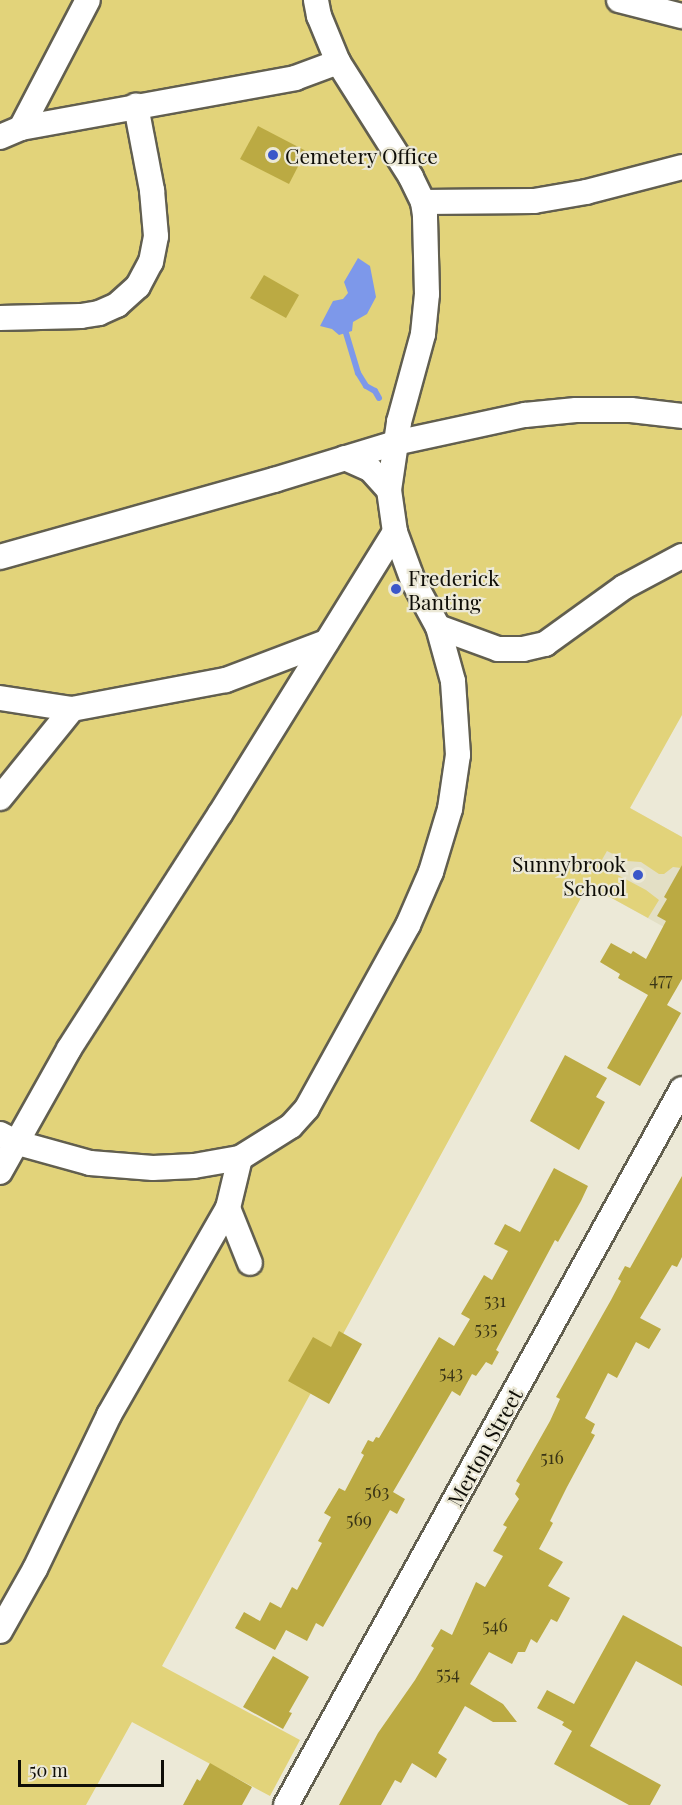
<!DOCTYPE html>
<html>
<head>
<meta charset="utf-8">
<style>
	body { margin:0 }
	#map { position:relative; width:682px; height:1805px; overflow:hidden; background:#ece9d7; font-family:"Playfair Display",serif }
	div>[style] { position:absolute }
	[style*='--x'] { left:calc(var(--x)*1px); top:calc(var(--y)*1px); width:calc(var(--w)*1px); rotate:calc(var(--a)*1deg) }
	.built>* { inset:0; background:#e3dfc5 }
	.green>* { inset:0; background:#e2d37a }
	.water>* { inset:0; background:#7d98ea }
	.stream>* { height:6px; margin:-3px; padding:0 3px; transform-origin:3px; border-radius:3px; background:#7d98ea }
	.building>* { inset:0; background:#bbaa43 }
	.roads { filter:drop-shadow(2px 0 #625f4f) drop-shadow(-2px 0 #625f4f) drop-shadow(0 2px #625f4f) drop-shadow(0 -2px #625f4f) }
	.minor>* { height:24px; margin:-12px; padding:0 12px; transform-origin:12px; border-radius:12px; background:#fff }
	.dots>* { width:16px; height:16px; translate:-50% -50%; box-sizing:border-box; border:3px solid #ece9d7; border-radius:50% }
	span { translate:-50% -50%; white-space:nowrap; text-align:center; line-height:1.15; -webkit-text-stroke:4.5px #ece9d7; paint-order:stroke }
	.number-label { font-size:18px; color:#393416 }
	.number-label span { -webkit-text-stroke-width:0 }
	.poi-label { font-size:21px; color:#0e0d07 }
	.left { translate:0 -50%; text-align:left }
	.right { translate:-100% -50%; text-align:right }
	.street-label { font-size:21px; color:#0e0d07 }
	.scale { position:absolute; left:18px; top:1760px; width:146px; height:27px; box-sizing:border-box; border:3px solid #0e0d07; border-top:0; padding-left:8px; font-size:18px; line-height:21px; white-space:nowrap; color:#0e0d07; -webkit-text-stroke:4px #ece9d7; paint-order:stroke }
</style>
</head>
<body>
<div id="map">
	<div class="built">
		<div style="clip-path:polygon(630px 808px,682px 837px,682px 937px,588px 885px)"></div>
	</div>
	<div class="green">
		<div style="clip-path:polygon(0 0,682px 0,682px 715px,630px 808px,682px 837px,682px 865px,681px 868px,673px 867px,664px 874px,659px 874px,641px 862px,627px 861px,607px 851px,599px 865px,646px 890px,659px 900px,648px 918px,588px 885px,162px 1666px,300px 1740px,270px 1796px,132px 1722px,86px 1805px,0 1805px)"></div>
	</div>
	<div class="water">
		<div style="clip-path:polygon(358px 258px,370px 266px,376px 297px,367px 314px,353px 322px,352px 331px,339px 335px,332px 329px,320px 326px,333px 301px,343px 299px,348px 293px,344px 282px)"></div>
	</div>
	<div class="stream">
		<div style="--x:346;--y:333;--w:42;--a:73.3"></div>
		<div style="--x:358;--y:373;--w:15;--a:58"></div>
		<div style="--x:366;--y:386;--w:10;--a:29"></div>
		<div style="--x:375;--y:391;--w:8;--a:60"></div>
	</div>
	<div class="building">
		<div style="clip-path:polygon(258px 126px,306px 151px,289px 184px,240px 159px)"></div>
		<div style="clip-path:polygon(264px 275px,299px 295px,286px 318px,250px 298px)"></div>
		<div style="clip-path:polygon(682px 865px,682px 979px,667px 1005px,681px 1013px,640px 1086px,607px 1068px,648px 995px,618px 978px,620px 974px,600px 962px,611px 943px,631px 954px,633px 951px,646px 959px,666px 921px,657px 916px,667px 899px,664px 897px)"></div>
		<div style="clip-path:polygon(565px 1055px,607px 1078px,596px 1097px,605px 1102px,579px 1150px,530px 1121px)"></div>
		<div style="clip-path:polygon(554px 1168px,588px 1186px,581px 1201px,558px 1242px,555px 1240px,496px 1350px,499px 1352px,492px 1365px,486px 1362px,476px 1376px,472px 1374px,460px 1396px,452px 1391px,393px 1492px,405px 1499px,397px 1514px,390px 1510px,323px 1627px,316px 1623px,307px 1641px,286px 1630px,275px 1650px,235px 1628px,244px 1612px,260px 1621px,270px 1602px,281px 1608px,292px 1587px,297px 1590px,322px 1543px,318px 1541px,331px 1517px,324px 1513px,339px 1488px,345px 1491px,364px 1455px,361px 1453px,368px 1440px,373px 1442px,376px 1437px,379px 1438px,439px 1337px,454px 1346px,470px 1319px,461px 1314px,484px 1275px,492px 1280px,508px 1251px,494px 1244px,505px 1224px,520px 1232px)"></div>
		<div style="clip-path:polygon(682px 1176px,682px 1257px,677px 1267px,672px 1265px,640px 1318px,661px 1329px,649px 1349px,636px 1342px,617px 1378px,608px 1373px,585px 1418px,595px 1424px,591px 1433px,595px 1435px,567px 1487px,550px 1521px,553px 1523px,539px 1549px,563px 1562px,548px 1586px,570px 1598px,557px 1622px,551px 1619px,537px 1643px,531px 1639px,525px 1652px,518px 1652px,512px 1664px,489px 1652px,470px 1684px,503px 1704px,517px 1722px,493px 1722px,465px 1706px,438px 1753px,447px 1759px,436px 1778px,412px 1763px,401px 1783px,395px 1780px,381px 1805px,339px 1805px,378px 1733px,415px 1680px,434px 1648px,431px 1646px,441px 1629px,452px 1635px,476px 1582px,485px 1587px,503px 1556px,493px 1551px,507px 1527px,503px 1525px,519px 1499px,515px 1494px,520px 1484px,516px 1481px,550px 1421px,560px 1399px,556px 1397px,611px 1300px,621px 1281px,618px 1279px,625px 1266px,630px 1268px)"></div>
		<div style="clip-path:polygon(339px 1331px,362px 1344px,329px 1404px,288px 1381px,313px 1337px,331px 1347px)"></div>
		<div style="clip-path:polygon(623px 1615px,682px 1647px,682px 1686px,636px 1661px,590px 1746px,661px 1785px,650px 1805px,629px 1805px,554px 1764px,572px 1731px,562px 1725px,564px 1722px,537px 1708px,547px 1690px,574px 1704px)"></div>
		<div style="clip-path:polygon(273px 1656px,309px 1677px,289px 1712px,292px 1713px,283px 1729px,243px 1707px)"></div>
		<div style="clip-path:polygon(210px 1763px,252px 1787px,242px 1805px,183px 1805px,197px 1779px,200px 1781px)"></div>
	</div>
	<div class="roads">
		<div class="minor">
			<div style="--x:619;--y:0;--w:65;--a:14.3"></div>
			<div style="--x:21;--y:128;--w:144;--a:-62.4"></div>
			<div style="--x:0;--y:137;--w:23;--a:-23"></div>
			<div style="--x:21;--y:128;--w:279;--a:-10.3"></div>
			<div style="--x:295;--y:78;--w:46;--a:-20.4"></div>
			<div style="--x:423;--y:202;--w:111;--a:-0.5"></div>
			<div style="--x:534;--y:201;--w:53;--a:-9.8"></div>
			<div style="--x:586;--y:192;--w:99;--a:-14.6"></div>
			<div style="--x:0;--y:318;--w:81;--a:-1.4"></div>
			<div style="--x:81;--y:316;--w:18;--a:-9"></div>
			<div style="--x:99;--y:313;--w:20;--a:-24"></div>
			<div style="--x:117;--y:305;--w:28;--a:-42"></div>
			<div style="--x:138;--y:286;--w:27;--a:-62"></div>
			<div style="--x:151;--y:262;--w:26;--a:-79"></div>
			<div style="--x:156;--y:236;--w:46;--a:-95"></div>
			<div style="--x:152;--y:190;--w:86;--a:-100.8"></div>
			<div style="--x:345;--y:458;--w:27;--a:24"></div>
			<div style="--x:370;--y:469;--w:28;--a:48"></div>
			<div style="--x:0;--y:557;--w:285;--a:-15.7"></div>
			<div style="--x:274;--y:480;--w:127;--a:-17"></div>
			<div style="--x:395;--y:443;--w:133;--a:-12.2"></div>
			<div style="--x:525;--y:415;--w:51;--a:-5.6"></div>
			<div style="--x:576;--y:410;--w:55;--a:0"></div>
			<div style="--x:631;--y:410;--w:51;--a:6.7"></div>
			<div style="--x:438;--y:627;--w:64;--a:20.1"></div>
			<div style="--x:498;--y:649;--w:25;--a:0"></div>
			<div style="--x:523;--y:649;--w:23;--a:-13"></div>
			<div style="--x:545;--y:644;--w:97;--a:-35.8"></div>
			<div style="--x:624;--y:587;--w:66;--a:-28.1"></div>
			<div style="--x:0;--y:698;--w:73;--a:8.7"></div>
			<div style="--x:72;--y:709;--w:157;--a:-10.7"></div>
			<div style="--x:226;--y:680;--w:107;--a:-20.8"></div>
			<div style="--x:0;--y:798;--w:114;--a:-51"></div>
			<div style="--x:0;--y:1134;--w:20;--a:27"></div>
			<div style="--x:18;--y:1143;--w:75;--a:15.5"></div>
			<div style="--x:90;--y:1163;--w:63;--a:4.5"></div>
			<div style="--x:153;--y:1168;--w:41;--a:-2.8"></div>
			<div style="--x:194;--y:1166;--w:47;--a:-9.9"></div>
			<div style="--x:0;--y:1172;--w:141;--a:-60.7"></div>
			<div style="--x:69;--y:1049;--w:279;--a:-57.3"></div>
			<div style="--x:220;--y:814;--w:332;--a:-58.2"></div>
			<div style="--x:395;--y:532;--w:42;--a:-98.1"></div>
			<div style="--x:389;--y:490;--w:69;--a:-81.6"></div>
			<div style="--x:399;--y:422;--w:91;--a:-74.7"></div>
			<div style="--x:423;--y:334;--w:40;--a:-84.3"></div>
			<div style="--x:427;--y:294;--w:79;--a:-91.5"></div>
			<div style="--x:425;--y:215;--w:13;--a:-99"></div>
			<div style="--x:423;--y:202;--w:28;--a:-116"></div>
			<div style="--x:411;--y:177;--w:136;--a:-122.4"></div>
			<div style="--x:338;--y:62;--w:50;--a:-112.4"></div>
			<div style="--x:319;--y:16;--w:16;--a:-101"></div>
			<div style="--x:228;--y:1208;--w:59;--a:68.2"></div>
			<div style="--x:0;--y:1631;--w:71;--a:-60.6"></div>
			<div style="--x:35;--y:1569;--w:171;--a:-64.3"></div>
			<div style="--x:109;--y:1415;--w:239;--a:-60.1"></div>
			<div style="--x:228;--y:1208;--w:51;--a:-76.5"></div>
			<div style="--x:240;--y:1158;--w:60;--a:-32.1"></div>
			<div style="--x:291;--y:1126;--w:24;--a:-48"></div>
			<div style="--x:307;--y:1108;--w:209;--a:-61.1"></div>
			<div style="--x:408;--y:925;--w:58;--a:-66.5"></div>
			<div style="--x:431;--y:872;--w:66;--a:-73.2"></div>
			<div style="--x:450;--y:809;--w:55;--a:-81.6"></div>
			<div style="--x:458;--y:755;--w:74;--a:-93.9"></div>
			<div style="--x:453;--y:681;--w:56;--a:-105.5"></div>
			<div style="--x:438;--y:627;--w:52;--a:-118.5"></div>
			<div style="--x:413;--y:581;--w:52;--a:-110.2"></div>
			<div style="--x:286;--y:1805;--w:818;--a:-61.05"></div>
		</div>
	</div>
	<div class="dots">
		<div style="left:273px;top:155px;background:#3b57c9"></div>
		<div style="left:396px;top:589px;background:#3b57c9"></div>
		<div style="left:638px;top:875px;background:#3b57c9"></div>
	</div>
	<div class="number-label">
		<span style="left:661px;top:979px">477</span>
		<span style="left:495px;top:1300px">531</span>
		<span style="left:486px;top:1328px">535</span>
		<span style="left:451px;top:1372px">543</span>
		<span style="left:552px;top:1457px">516</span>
		<span style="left:377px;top:1491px">563</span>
		<span style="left:359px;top:1519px">569</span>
		<span style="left:495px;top:1625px">546</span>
		<span style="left:448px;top:1673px">554</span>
	</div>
	<div class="poi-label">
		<span class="left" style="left:285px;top:155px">Cemetery Office</span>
		<span class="left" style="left:408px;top:589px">Frederick<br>Banting</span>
		<span class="right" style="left:626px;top:875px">Sunnybrook<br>School</span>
	</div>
	<div class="street-label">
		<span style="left:484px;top:1447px;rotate:-61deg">Merton Street</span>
	</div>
	<div class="scale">50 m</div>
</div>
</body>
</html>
